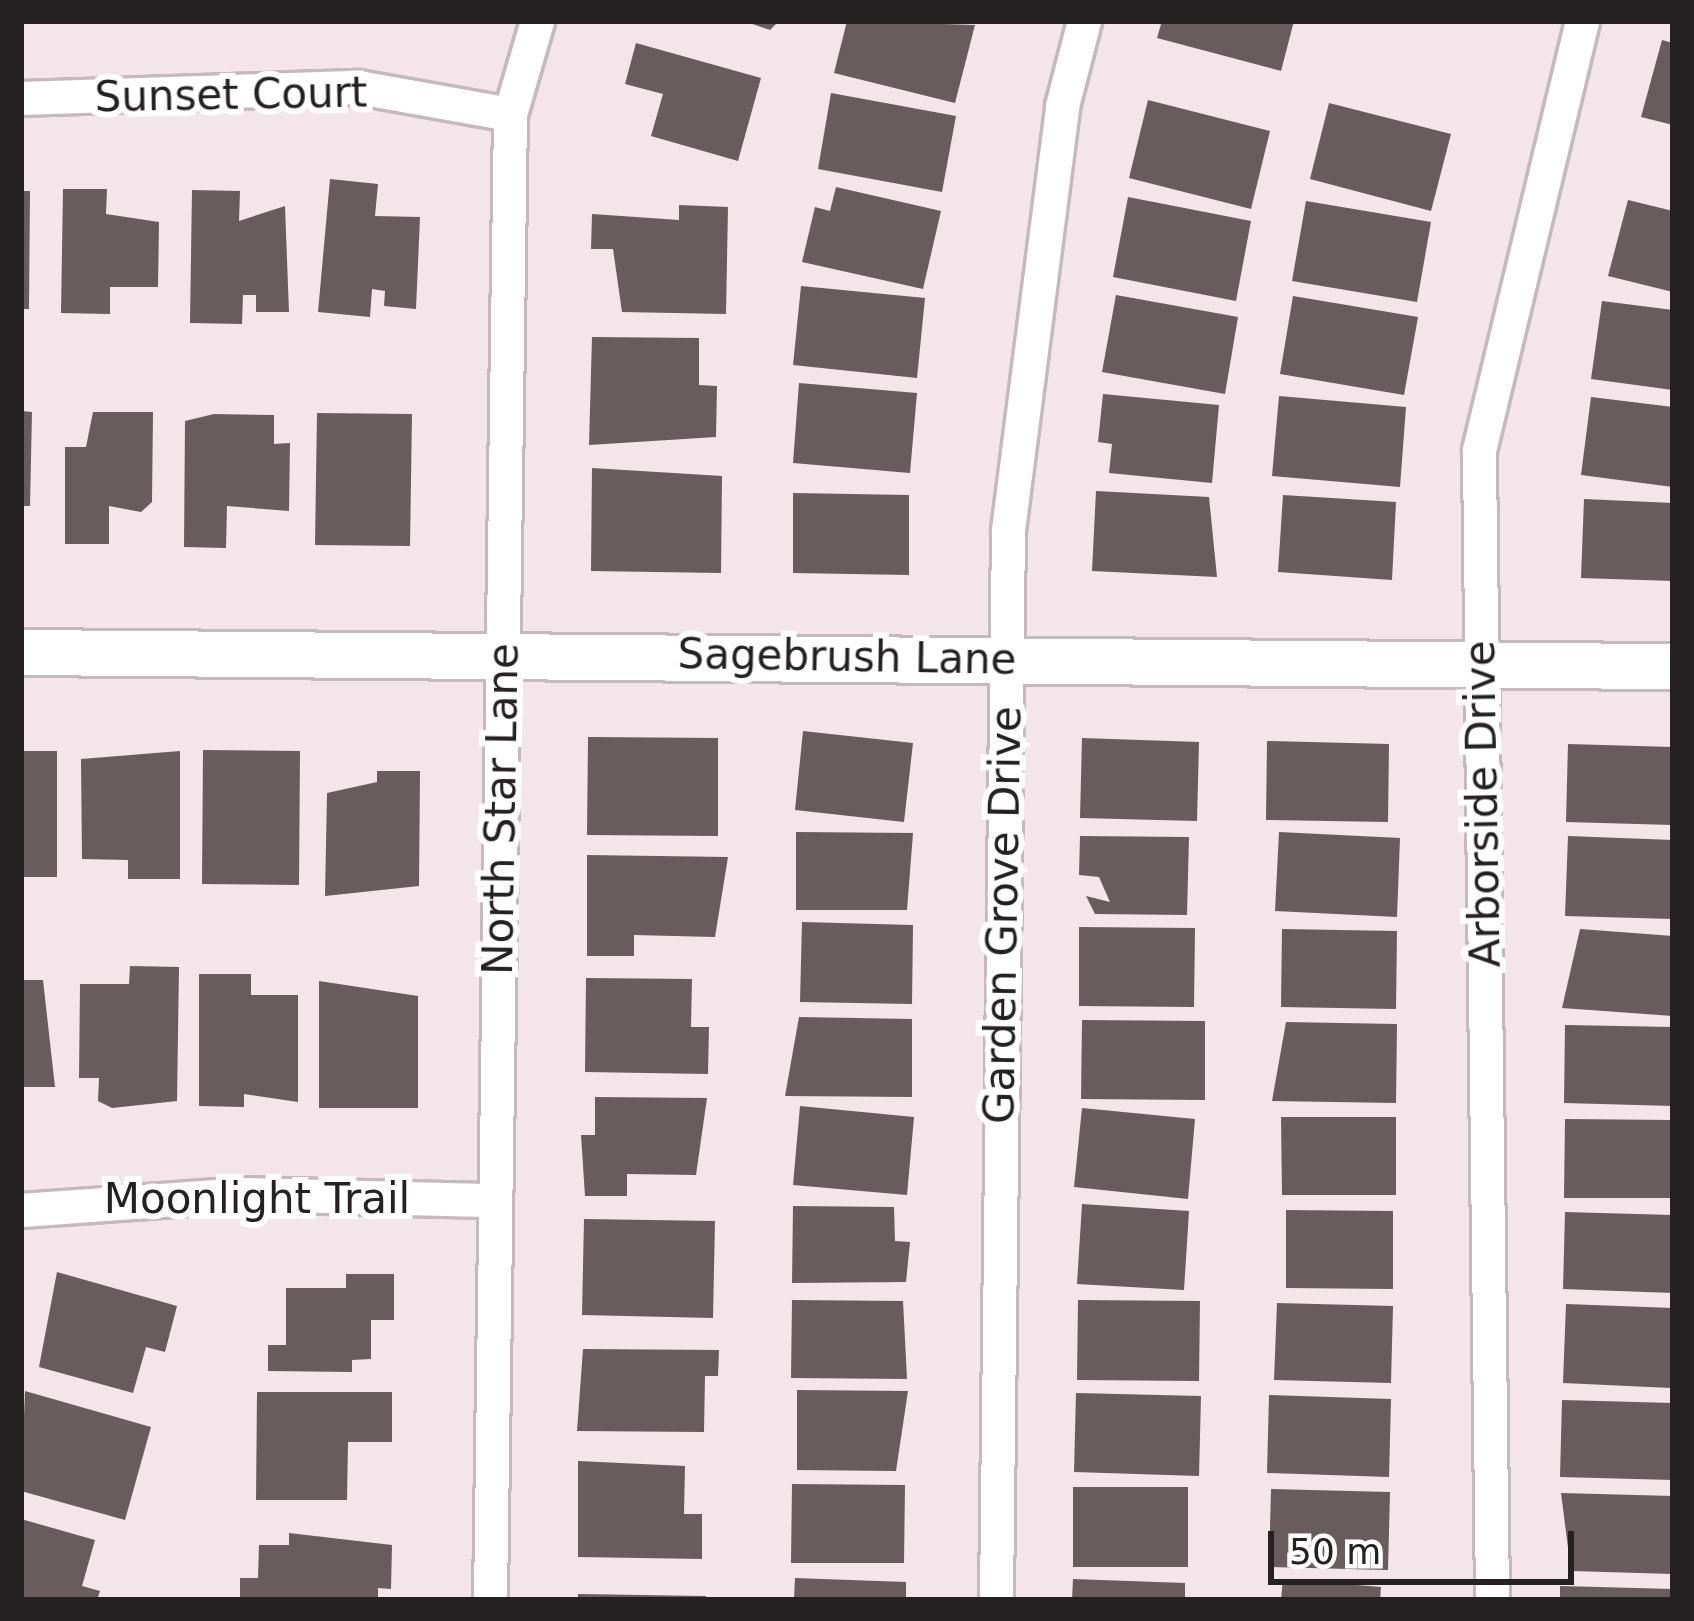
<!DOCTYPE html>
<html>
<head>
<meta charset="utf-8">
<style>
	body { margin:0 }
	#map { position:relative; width:1694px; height:1621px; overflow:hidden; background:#f3e5e9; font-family:"DejaVu Sans",sans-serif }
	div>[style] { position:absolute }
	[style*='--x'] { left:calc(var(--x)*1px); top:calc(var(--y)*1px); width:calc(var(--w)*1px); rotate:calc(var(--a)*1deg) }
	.building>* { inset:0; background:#685c5f }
	.roads { filter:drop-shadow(3px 0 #c6b9bd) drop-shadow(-3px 0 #c6b9bd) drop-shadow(0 3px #c6b9bd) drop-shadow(0 -3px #c6b9bd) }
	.street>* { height:33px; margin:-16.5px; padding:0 16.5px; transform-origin:16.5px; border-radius:16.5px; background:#fff }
	.secondary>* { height:45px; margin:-22.5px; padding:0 22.5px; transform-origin:22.5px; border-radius:22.5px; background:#fff }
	span { translate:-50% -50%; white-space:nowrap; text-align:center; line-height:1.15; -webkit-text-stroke:12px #fff; paint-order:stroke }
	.street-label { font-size:42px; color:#252021 }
	.frame { position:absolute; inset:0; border:24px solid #252021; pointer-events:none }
	.scale { position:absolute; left:1268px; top:1531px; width:306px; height:54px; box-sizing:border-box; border:6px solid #252021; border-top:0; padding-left:15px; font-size:36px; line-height:42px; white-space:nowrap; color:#252021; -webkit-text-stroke:9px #fff; paint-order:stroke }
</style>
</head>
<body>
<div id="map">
	<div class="building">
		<div style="clip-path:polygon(744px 21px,779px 21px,770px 30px)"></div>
		<div style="clip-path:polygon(847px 21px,975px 25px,955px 103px,834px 73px)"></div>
		<div style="clip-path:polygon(1162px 21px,1294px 21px,1281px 71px,1157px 38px)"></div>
		<div style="clip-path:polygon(1662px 40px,1673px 43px,1673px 125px,1641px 117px)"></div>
		<div style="clip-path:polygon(636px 43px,761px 78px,738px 161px,651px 136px,663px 94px,625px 84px)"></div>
		<div style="clip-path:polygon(831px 93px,956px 116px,942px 192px,818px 169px)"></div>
		<div style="clip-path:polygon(1148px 100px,1270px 131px,1251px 209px,1129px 178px)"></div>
		<div style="clip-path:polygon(1329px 103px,1451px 134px,1431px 211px,1310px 179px)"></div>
		<div style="clip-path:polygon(330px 179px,378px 184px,375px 216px,420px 217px,416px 309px,384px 306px,385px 291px,372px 289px,370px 317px,318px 312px)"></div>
		<div style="clip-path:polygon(836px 187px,941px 211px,923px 289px,802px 262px,815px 207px,830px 211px)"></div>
		<div style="clip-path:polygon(63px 189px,107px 189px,106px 214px,159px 222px,158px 287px,110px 287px,110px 314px,61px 313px)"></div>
		<div style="clip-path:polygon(192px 190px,240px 191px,239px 221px,285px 206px,289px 312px,256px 312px,256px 295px,243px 295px,242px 324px,190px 323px)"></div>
		<div style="clip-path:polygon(21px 191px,30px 191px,29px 309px,21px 309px)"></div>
		<div style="clip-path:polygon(1128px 197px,1251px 221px,1236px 301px,1113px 277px)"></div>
		<div style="clip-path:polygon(1628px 200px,1673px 211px,1673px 292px,1608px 276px)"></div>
		<div style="clip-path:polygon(1306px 201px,1431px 222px,1417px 302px,1292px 281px)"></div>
		<div style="clip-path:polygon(679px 205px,728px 207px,726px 314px,622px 312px,613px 249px,591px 249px,592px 214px,679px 220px)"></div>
		<div style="clip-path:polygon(801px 286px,925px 298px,917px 378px,793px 365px)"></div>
		<div style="clip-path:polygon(1116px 295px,1238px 317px,1225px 394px,1102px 372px)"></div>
		<div style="clip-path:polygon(1293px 296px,1418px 317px,1404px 395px,1280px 374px)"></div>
		<div style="clip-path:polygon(1602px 301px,1673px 310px,1673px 390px,1591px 379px)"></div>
		<div style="clip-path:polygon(592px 337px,699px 338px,699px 385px,717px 386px,716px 437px,589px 445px)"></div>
		<div style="clip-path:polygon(799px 383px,917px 393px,910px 473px,793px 463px)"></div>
		<div style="clip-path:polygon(1103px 394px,1219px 405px,1212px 483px,1109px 473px,1112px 444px,1098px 442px)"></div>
		<div style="clip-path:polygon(1279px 396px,1406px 407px,1400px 487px,1272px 476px)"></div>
		<div style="clip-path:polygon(1591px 397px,1673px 407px,1673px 487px,1581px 475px)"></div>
		<div style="clip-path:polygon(21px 411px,32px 412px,30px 506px,21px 506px)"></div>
		<div style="clip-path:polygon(93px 412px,153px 412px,152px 502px,141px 512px,109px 506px,109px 544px,65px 544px,65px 447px,86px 447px)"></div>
		<div style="clip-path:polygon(317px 413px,412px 414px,410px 546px,315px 545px)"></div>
		<div style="clip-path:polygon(214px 414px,274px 415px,274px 444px,290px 443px,289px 511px,227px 506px,226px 548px,184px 547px,185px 421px)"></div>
		<div style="clip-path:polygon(592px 468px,722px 476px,721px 573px,591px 571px)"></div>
		<div style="clip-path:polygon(1096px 491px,1209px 497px,1217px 577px,1092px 571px)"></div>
		<div style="clip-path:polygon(793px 493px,909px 495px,909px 575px,793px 573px)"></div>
		<div style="clip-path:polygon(1283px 495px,1396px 502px,1392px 580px,1278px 572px)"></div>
		<div style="clip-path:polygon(1584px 499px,1673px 503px,1673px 581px,1581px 578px)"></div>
		<div style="clip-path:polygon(803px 731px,913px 743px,904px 822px,795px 810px)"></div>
		<div style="clip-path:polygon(588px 737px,718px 738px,718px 836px,587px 835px)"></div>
		<div style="clip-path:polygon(1082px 738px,1199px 742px,1197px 821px,1080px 818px)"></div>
		<div style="clip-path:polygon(1267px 741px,1389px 744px,1388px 822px,1266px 820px)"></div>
		<div style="clip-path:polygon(1568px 744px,1673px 747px,1673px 825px,1566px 822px)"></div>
		<div style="clip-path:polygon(203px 750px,300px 751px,299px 885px,202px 884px)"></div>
		<div style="clip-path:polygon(21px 751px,57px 751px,57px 877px,21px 877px)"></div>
		<div style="clip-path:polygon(180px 751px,180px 879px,128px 879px,128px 860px,82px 859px,81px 759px)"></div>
		<div style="clip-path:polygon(377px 771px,420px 771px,419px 886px,325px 896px,327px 793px,377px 782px)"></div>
		<div style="clip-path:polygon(796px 832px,913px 833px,907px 910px,796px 910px)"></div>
		<div style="clip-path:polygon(1279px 832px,1400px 838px,1397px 917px,1275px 911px)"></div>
		<div style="clip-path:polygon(1080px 836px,1189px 837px,1187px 915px,1095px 914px,1086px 896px,1110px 902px,1099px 877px,1079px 875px)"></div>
		<div style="clip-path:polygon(1568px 836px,1673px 840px,1673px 919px,1565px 916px)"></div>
		<div style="clip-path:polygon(587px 855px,728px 857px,715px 937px,634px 935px,634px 956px,587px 956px)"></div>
		<div style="clip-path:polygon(802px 922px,913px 925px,912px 1004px,800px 1002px)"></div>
		<div style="clip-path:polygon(1079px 927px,1195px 928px,1194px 1007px,1079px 1006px)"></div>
		<div style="clip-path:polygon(1282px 929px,1397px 931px,1396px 1009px,1281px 1007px)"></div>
		<div style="clip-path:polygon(1580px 929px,1673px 936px,1673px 1016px,1562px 1008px)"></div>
		<div style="clip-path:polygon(130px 966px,179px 967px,177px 1101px,112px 1108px,98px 1101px,99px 1078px,79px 1078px,80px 984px,129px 984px)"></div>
		<div style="clip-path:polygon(199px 974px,251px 974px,251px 995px,298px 995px,298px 1102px,244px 1094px,244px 1107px,199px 1106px)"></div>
		<div style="clip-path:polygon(586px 978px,692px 979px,691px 1027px,709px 1027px,708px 1074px,585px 1072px)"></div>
		<div style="clip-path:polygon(21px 980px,43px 980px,55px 1087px,21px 1087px)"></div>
		<div style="clip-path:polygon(319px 981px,418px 996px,418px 1108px,319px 1108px)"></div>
		<div style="clip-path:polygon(799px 1017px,912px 1019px,912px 1097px,785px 1096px)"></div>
		<div style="clip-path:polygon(1082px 1020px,1205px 1021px,1205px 1100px,1081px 1099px)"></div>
		<div style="clip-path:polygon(1286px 1022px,1397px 1024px,1396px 1103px,1272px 1101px)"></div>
		<div style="clip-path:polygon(1565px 1025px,1673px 1027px,1673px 1106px,1564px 1103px)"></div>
		<div style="clip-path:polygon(595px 1097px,707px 1098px,696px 1175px,627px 1174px,627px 1196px,585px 1196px,581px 1135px,595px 1135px)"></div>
		<div style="clip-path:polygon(800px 1106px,914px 1117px,907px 1195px,793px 1185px)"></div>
		<div style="clip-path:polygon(1082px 1108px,1195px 1119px,1188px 1199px,1074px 1187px)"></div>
		<div style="clip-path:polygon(1281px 1117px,1396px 1117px,1396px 1195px,1282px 1195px)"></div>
		<div style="clip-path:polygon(1565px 1119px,1673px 1120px,1673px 1198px,1564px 1198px)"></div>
		<div style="clip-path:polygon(1082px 1204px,1189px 1211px,1184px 1290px,1077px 1284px)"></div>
		<div style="clip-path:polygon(793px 1206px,894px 1207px,895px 1241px,910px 1242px,906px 1282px,792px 1283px)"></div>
		<div style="clip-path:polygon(1286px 1210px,1393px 1211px,1393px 1289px,1286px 1288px)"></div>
		<div style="clip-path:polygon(1565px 1212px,1673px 1215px,1673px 1293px,1563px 1289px)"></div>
		<div style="clip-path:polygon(584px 1219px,715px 1221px,713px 1318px,582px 1315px)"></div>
		<div style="clip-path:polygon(57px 1272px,177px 1306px,165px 1352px,146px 1347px,133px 1393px,39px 1367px)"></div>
		<div style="clip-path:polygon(346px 1274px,394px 1274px,394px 1320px,371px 1320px,371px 1359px,352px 1360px,352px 1372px,268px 1371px,268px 1345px,286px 1345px,286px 1288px,346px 1288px)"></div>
		<div style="clip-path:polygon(792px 1300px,903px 1301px,907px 1379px,791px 1378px)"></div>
		<div style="clip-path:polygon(1078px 1300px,1200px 1301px,1199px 1381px,1077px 1380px)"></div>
		<div style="clip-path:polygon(1277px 1303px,1393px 1306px,1391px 1383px,1274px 1380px)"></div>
		<div style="clip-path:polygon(1566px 1304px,1673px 1308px,1671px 1388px,1563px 1383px)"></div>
		<div style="clip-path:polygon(583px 1349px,719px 1350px,718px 1376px,705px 1376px,704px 1432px,577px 1431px)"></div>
		<div style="clip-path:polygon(797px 1390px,908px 1391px,896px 1471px,797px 1470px)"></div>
		<div style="clip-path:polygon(25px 1391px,151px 1427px,125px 1520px,21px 1491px)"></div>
		<div style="clip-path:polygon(257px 1392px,392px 1392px,392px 1442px,348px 1442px,347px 1500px,256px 1500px)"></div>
		<div style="clip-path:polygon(1076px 1393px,1201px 1396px,1199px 1476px,1074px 1472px)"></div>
		<div style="clip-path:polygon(1269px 1395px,1391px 1399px,1389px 1477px,1267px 1473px)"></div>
		<div style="clip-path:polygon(1562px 1400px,1673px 1403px,1673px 1480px,1560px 1477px)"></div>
		<div style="clip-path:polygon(578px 1461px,685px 1466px,684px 1514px,702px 1514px,702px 1559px,578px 1557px)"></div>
		<div style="clip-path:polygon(792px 1484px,905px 1485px,904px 1563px,791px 1563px)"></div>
		<div style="clip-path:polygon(1073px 1487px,1188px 1487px,1188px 1567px,1073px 1567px)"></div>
		<div style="clip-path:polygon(1271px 1489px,1390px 1492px,1388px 1570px,1269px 1567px)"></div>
		<div style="clip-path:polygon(1561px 1493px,1673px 1496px,1673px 1574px,1571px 1571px)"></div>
		<div style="clip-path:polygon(21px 1519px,95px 1540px,82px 1586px,100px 1591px,97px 1600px,21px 1600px)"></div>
		<div style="clip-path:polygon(289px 1533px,392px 1545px,391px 1589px,378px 1588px,378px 1600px,240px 1600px,240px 1578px,258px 1578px,259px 1545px,289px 1545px)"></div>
		<div style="clip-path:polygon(795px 1578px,906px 1582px,906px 1600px,794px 1600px)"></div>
		<div style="clip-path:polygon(1073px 1579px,1185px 1583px,1185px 1600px,1072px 1600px)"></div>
		<div style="clip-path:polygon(1283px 1579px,1381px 1587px,1380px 1600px,1281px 1600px)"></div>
		<div style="clip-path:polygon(1560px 1586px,1673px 1589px,1673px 1600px,1560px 1600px)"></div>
		<div style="clip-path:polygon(578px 1594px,706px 1596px,706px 1600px,578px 1600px)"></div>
	</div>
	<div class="roads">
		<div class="street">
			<div style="--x:21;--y:98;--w:337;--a:-1.9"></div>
			<div style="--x:358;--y:87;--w:154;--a:10.1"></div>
			<div style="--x:21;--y:1210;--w:224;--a:-4.1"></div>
			<div style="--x:244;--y:1194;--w:251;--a:1.4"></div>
			<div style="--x:490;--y:1600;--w:1486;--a:-89.23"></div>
			<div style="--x:510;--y:114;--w:97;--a:-73.8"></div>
			<div style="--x:996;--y:1600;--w:1070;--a:-89.36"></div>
			<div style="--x:1008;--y:530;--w:427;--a:-82.7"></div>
			<div style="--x:1062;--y:106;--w:88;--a:-75.5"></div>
			<div style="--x:1492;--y:1600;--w:1150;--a:-90.65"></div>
			<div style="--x:1479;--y:450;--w:441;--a:-76.5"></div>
		</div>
		<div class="secondary">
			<div style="--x:21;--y:652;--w:1652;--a:0.49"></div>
		</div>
	</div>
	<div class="street-label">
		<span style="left:231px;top:95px;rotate:-1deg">Sunset Court</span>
		<span style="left:847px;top:657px;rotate:1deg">Sagebrush Lane</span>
		<span style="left:1483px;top:804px;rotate:-91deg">Arborside Drive</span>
		<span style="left:501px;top:809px;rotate:-89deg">North Star Lane</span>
		<span style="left:1003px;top:915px;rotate:-89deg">Garden Grove Drive</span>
		<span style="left:257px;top:1199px">Moonlight Trail</span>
	</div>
	<div class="frame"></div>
	<div class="scale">50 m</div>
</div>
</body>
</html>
